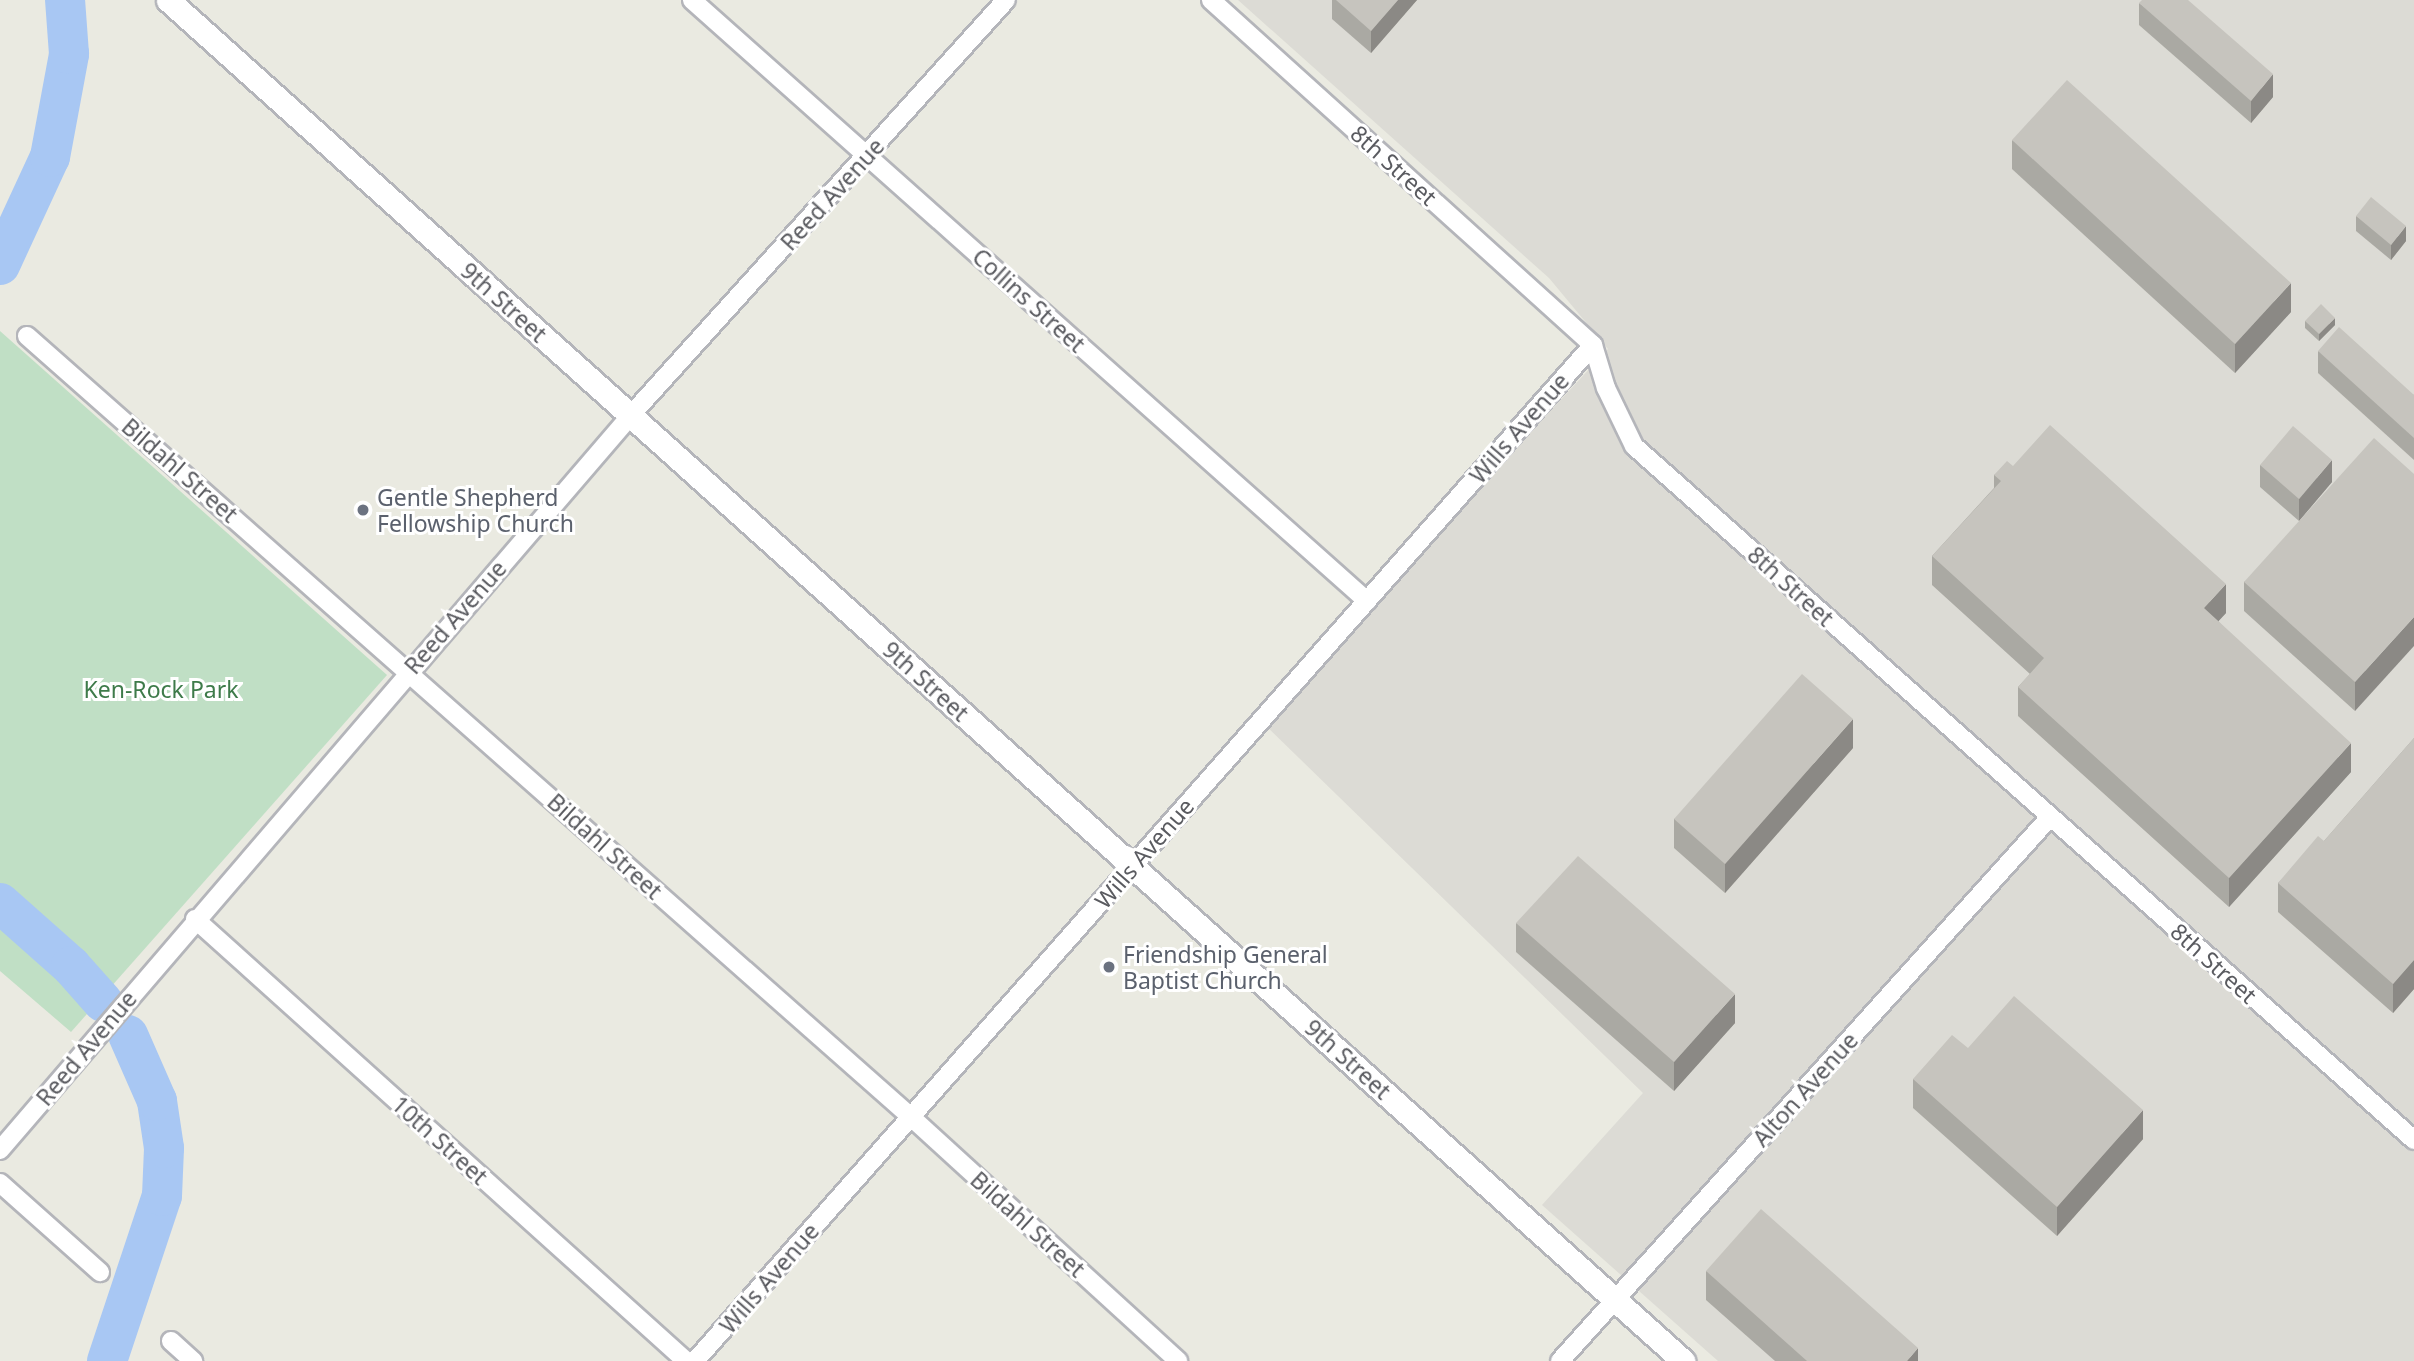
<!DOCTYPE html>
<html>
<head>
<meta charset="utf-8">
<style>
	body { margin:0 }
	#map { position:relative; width:2414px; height:1361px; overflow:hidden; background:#eaeae1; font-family:"Noto Sans",sans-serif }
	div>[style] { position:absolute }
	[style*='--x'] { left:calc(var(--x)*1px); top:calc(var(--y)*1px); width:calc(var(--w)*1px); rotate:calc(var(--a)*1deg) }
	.industrial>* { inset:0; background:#dcdbd5 }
	.green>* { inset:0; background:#c0dfc5 }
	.river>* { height:40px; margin:-20px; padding:0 20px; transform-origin:20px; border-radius:20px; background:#a8c7f3 }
	.roads { filter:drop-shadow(2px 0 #b4b5ba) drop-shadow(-2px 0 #b4b5ba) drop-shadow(0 2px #b4b5ba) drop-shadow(0 -2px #b4b5ba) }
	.minor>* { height:18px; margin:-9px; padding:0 9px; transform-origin:9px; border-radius:9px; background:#fff }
	.tertiary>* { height:23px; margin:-11.5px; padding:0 11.5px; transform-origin:11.5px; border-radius:11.5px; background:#fff }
	.wall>* { inset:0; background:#aaa9a3 }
	.shaded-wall>* { inset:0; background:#8b8985 }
	.building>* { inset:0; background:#c6c4be }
	.dots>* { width:19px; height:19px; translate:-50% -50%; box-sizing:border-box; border:4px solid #fff; border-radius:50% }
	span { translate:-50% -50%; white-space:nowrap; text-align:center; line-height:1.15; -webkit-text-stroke:6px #fff; paint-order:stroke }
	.street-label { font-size:23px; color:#5a5b60 }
	.worship-label { font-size:23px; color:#5b616d }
	.left { translate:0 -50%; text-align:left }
	.park-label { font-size:23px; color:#3e7b4a }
</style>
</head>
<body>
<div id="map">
	<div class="industrial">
		<div style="clip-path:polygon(1238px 0,2414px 0,2414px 1361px,1718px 1361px,1542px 1205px,1643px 1093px,1261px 721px,1608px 349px,1549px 278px)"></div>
	</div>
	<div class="green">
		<div style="clip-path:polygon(0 331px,387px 675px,71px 1032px,0 971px)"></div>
	</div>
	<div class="river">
		<div style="--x:0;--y:265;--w:119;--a:-65.2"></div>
		<div style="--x:50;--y:157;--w:105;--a:-79.5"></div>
		<div style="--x:69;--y:54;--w:54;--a:-94.2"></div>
		<div style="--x:0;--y:903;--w:95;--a:41.6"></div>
		<div style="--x:71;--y:966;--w:48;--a:48.4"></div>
		<div style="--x:107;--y:1361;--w:174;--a:-71.6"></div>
		<div style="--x:162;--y:1196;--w:48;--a:-87.6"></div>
		<div style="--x:164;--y:1148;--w:48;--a:-98.5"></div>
		<div style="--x:157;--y:1101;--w:72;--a:-113.7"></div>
	</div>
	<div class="roads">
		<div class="minor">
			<div style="--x:692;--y:0;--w:904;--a:41.68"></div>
			<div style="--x:1211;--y:0;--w:515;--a:42.09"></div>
			<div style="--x:1593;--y:345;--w:45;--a:73.2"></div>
			<div style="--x:1606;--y:388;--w:64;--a:64.2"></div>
			<div style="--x:1634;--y:446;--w:1044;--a:41.66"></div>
			<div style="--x:27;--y:336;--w:1180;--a:41.46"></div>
			<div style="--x:911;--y:1117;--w:362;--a:42.4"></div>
			<div style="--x:195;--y:919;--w:661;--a:41.99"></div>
			<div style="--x:0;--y:1150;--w:969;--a:-49.35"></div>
			<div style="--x:631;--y:415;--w:559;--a:-47.9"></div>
			<div style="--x:0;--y:1183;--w:134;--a:41.7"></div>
			<div style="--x:171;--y:1341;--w:30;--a:42"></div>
			<div style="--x:695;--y:1361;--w:1356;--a:-48.53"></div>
			<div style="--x:1560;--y:1361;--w:732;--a:-47.99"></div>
		</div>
		<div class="tertiary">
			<div style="--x:168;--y:0;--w:2037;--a:41.93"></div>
		</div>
	</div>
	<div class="wall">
		<div style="clip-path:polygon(1332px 0,1417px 0,1371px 53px,1332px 19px)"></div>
		<div style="clip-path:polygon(2139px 3px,2273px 97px,2251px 123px,2139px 25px)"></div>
		<div style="clip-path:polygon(2012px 140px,2291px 312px,2235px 373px,2012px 169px)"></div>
		<div style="clip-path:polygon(2356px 216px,2406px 241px,2391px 260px,2356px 231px)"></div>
		<div style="clip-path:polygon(2305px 321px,2335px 325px,2319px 341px,2305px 328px)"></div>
		<div style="clip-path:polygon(2318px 351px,2414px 395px,2414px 460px,2318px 373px)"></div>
		<div style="clip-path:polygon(2260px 465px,2332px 482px,2299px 521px,2260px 487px)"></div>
		<div style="clip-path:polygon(2013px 466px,2226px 613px,2218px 621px,2351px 772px,2229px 907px,2018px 716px,2018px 687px,2030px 674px,1932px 585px,1932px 556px,1994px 488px,1994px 475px)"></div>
		<div style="clip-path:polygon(2414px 474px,2355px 711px,2244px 611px,2244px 582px)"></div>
		<div style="clip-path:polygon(2414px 738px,2414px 989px,2393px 1013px,2278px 912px,2278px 883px,2324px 841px)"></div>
		<div style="clip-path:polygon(1853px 748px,1725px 893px,1674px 848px,1674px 819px)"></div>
		<div style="clip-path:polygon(1516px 923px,1735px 1023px,1674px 1091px,1516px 952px)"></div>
		<div style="clip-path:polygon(1913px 1079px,2143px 1139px,2057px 1236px,1913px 1108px)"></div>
		<div style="clip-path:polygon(1706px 1271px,1918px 1361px,1775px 1361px,1706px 1300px)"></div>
	</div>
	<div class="shaded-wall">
		<div style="clip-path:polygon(1398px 0,1417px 0,1371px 53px,1371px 31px)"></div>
		<div style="clip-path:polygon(2273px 74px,2273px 97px,2251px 123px,2251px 101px)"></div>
		<div style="clip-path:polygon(2406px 226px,2406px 241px,2391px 260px,2391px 245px)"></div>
		<div style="clip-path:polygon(2291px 283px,2291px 312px,2235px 373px,2235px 344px)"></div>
		<div style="clip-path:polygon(2335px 318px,2335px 325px,2319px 341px,2319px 334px)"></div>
		<div style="clip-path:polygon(2332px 460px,2332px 482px,2299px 521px,2299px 499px)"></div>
		<div style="clip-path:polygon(2226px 584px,2226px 613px,2204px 637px,2204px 608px)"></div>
		<div style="clip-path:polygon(2414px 617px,2414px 646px,2355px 711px,2355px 682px)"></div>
		<div style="clip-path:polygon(1853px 719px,1853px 748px,1725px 893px,1725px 864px)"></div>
		<div style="clip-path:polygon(2351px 743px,2351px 772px,2229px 907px,2229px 878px)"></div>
		<div style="clip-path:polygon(2414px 960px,2414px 989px,2393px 1013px,2393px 984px)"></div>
		<div style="clip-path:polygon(1735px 994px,1735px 1023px,1674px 1091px,1674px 1062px)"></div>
		<div style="clip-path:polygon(2143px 1110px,2143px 1139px,2057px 1236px,2057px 1207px)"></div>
		<div style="clip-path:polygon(1918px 1348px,1918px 1361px,1907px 1361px)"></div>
	</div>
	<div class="building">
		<div style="clip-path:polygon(1336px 0,1398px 0,1371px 31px)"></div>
		<div style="clip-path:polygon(2142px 0,2188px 0,2273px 74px,2251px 101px,2139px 3px)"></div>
		<div style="clip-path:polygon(2067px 80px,2291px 283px,2235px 344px,2012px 140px)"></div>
		<div style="clip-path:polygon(2371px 197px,2406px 226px,2391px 245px,2356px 216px)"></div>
		<div style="clip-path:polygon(2321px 304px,2335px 318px,2319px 334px,2305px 321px)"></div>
		<div style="clip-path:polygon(2339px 327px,2414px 395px,2414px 438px,2318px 351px)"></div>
		<div style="clip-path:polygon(2050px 425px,2226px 584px,2204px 608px,2351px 743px,2229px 878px,2018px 687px,2044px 658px,1932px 556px,2001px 481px,1994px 475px,2007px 461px,2013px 466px)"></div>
		<div style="clip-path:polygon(2293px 426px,2332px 460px,2299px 499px,2260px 465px)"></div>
		<div style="clip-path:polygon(2374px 438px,2414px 474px,2414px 617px,2355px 682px,2244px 582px)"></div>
		<div style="clip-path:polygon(1802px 674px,1853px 719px,1725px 864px,1674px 819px)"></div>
		<div style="clip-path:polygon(2414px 738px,2414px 960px,2393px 984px,2278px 883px,2318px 836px,2324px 841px)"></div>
		<div style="clip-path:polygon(1578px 856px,1735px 994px,1674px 1062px,1516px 923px)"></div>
		<div style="clip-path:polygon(2014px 996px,2143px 1110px,2057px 1207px,1913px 1079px,1952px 1035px,1968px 1048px)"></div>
		<div style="clip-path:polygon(1761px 1209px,1918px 1348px,1907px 1361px,1807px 1361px,1706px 1271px)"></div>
	</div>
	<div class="dots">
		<div style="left:363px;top:510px;background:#6b7280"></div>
		<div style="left:1109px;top:967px;background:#6b7280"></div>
	</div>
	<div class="street-label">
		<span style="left:1394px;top:165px;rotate:42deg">8th Street</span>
		<span style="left:832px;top:194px;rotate:-48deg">Reed Avenue</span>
		<span style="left:1029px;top:300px;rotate:42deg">Collins Street</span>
		<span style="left:504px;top:302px;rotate:42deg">9th Street</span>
		<span style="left:1519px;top:428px;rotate:-49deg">Wills Avenue</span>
		<span style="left:180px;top:470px;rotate:41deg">Bildahl Street</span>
		<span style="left:1791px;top:586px;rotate:42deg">8th Street</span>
		<span style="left:455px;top:617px;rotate:-49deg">Reed Avenue</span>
		<span style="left:926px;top:681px;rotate:42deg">9th Street</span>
		<span style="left:605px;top:846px;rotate:42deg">Bildahl Street</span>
		<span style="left:1144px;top:853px;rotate:-49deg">Wills Avenue</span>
		<span style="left:2214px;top:963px;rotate:42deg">8th Street</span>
		<span style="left:86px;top:1048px;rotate:-50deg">Reed Avenue</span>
		<span style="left:1348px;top:1059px;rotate:42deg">9th Street</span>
		<span style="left:1805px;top:1089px;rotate:-48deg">Alton Avenue</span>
		<span style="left:440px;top:1140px;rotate:42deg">10th Street</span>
		<span style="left:1028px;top:1224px;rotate:42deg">Bildahl Street</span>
		<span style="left:769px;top:1278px;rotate:-49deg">Wills Avenue</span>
	</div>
	<div class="worship-label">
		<span class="left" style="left:377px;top:510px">Gentle Shepherd<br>Fellowship Church</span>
		<span class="left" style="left:1123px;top:967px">Friendship General<br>Baptist Church</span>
	</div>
	<div class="park-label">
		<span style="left:161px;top:689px">Ken-Rock Park</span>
	</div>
</div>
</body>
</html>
